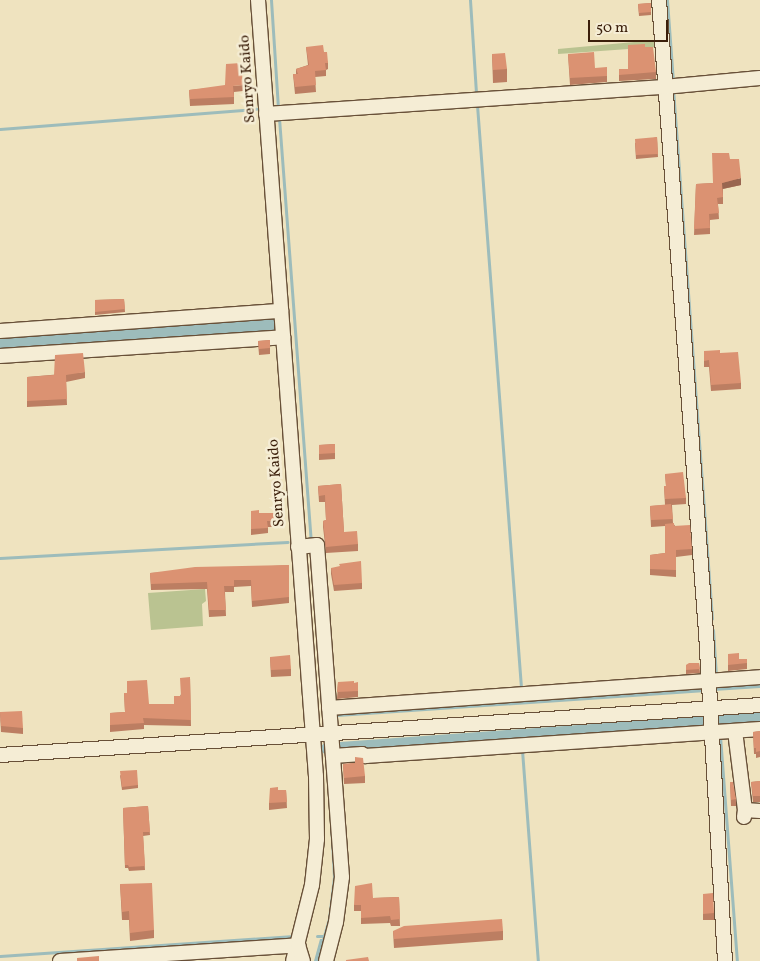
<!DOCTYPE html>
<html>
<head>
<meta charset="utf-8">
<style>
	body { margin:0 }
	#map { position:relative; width:760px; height:961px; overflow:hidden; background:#efe3bf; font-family:Vollkorn,serif }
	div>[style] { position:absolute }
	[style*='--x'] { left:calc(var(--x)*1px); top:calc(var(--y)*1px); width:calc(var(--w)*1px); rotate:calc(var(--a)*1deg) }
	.green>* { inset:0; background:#bac391 }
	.water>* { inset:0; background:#9dbcbb }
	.stream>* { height:3px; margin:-1.5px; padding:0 1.5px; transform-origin:1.5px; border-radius:1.5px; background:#9dbcbb }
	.canal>* { height:11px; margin:-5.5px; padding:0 5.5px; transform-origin:5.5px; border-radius:5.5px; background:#9dbcbb }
	.river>* { height:19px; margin:-9.5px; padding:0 9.5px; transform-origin:9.5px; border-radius:9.5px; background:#9dbcbb }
	.roads { filter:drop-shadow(1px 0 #685038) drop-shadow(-1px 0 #685038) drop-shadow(0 1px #685038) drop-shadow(0 -1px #685038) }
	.minor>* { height:14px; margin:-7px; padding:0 7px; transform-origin:7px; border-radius:7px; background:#f5edd5 }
	.wall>* { inset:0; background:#bc7e62 }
	.shaded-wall>* { inset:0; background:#996650 }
	.building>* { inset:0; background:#db9272 }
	span { translate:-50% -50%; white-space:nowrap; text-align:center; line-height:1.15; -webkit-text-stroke:5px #f5edd5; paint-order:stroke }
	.street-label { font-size:15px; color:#3b1f0b }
	.scale { position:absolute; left:588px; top:20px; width:80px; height:22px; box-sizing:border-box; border:2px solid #3b1f0b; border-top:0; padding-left:6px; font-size:15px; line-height:18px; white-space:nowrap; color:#3b1f0b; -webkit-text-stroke:4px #f5edd5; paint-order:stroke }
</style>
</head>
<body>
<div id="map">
	<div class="green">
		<div style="clip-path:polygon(656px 40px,657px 47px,558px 54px,558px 49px)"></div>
		<div style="clip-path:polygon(205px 589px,206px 601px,202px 604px,203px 626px,151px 630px,148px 593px)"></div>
	</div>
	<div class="water">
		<div style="clip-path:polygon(320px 939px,326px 939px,321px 961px,314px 961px)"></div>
	</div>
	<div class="stream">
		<div style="--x:271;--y:0;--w:109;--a:86.3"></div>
		<div style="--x:470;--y:0;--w:94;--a:86.3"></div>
		<div style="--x:667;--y:0;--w:82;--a:85.8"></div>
		<div style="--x:673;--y:89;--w:531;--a:85.79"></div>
		<div style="--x:477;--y:105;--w:584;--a:85.68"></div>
		<div style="--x:279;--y:118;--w:426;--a:85.7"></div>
		<div style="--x:0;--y:129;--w:257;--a:-4.5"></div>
		<div style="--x:0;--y:558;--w:288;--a:-3.2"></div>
		<div style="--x:713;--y:630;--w:46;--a:86.3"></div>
		<div style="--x:713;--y:689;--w:47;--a:-3.7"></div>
		<div style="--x:337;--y:715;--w:369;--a:-3.9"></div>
		<div style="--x:719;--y:720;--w:6;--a:90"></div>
		<div style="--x:720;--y:736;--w:226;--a:85.7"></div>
		<div style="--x:522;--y:750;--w:212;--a:85.7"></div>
		<div style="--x:317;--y:936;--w:7;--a:0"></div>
		<div style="--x:322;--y:943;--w:25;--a:-74"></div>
		<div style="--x:329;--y:919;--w:42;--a:-83.2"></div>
		<div style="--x:334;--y:877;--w:89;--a:-93.2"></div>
		<div style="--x:0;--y:956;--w:291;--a:-3.9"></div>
	</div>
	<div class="canal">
		<div style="--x:326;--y:748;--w:435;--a:-4.1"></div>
	</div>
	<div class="river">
		<div style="--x:0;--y:343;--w:272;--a:-4"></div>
	</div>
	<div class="roads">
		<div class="minor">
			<div style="--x:258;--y:0;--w:778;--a:85.73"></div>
			<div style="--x:316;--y:776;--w:63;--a:89.1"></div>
			<div style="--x:317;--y:839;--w:46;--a:96.2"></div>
			<div style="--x:312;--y:885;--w:78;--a:104"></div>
			<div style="--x:659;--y:0;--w:634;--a:85.75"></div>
			<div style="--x:706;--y:632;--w:330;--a:86.7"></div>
			<div style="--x:266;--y:114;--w:399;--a:-3.9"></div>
			<div style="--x:664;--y:87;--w:96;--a:-5.4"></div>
			<div style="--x:0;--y:331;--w:282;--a:-4.1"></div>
			<div style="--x:0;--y:356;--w:284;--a:-3.8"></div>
			<div style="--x:298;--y:547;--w:19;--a:-6"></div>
			<div style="--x:317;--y:545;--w:212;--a:85.7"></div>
			<div style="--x:333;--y:756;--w:29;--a:-4"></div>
			<div style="--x:362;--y:754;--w:4;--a:34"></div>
			<div style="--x:365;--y:756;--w:396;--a:-3.9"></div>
			<div style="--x:329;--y:708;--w:432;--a:-4.1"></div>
			<div style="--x:735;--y:731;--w:80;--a:82.8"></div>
			<div style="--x:0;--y:755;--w:762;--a:-3.76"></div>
			<div style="--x:744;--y:817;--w:7;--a:-82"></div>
			<div style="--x:745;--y:810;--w:15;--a:4"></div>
			<div style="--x:60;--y:961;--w:239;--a:-3.8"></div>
			<div style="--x:298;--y:945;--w:17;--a:73"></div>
			<div style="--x:326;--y:961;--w:40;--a:-75.6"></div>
			<div style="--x:336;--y:922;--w:45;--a:-82.4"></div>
			<div style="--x:342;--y:877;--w:121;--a:-94.3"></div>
		</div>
	</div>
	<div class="wall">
		<div style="clip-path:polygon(651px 3px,651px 15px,639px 16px,638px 4px)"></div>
		<div style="clip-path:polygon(306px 47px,324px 52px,328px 63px,328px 69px,326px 70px,326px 76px,315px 77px,316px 92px,295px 94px,293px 74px,296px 74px,296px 69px,308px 65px)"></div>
		<div style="clip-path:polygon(645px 47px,656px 72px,656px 79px,619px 81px,619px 69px,628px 69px)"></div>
		<div style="clip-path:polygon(492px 54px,507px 69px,507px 82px,493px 83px)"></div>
		<div style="clip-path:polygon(568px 54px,595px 68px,607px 76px,607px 82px,570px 85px)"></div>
		<div style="clip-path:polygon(243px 85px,243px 91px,234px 92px,234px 104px,190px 106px,189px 90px)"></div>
		<div style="clip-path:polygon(657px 137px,658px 157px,636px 159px,635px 143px)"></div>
		<div style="clip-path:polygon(730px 159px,741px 185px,723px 189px,723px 204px,718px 204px,719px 219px,710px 220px,710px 234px,694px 235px,696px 184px,713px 183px)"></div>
		<div style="clip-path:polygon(124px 299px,125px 312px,95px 315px,95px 300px)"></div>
		<div style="clip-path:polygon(270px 340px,270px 354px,259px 355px,258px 341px)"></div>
		<div style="clip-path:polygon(704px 351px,720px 353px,741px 383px,741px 389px,711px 391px,709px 367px,704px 367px)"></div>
		<div style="clip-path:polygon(85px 372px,85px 378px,66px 382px,67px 405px,27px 407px,27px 377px)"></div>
		<div style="clip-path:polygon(335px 444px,335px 459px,319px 460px,319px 445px)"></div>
		<div style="clip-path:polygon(665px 474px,686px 498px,686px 504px,672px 505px,673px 523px,692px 549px,692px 555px,676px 557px,676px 577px,650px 575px,650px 555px,665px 553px,665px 526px,651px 527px,650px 506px,665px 505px,664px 486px,666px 486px)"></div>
		<div style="clip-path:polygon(341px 484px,344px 532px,358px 544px,358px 551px,326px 553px,323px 527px,323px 521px,326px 520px,325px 502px,319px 502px,318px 486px)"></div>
		<div style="clip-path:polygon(251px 511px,259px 513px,277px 513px,277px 527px,268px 527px,268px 533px,251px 535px)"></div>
		<div style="clip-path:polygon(289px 565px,289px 603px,252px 607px,251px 586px,234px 587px,234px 592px,225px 592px,226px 616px,209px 617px,207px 589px,151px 590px,150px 573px)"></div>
		<div style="clip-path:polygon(331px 568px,362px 583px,362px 589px,334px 591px,331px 574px)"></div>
		<div style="clip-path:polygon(728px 654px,739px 659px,747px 659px,747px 669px,728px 671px)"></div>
		<div style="clip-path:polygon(270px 657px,291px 669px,291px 676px,271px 677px)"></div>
		<div style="clip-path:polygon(699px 663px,700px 673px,686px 674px,686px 665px)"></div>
		<div style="clip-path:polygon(190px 677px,191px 726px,144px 725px,144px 729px,110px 732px,110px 713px,125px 712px,124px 693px,149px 704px,174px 704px,174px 696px,180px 696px)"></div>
		<div style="clip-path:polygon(338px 682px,358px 691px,358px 697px,337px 699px)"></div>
		<div style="clip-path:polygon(0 712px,23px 728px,23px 734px,1px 732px)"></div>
		<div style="clip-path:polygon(760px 731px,760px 757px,756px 758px,756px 754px,754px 754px,753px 732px)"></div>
		<div style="clip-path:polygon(355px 757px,365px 776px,365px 783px,344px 784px,343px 764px,355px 763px)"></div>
		<div style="clip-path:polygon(120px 775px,138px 785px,138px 788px,122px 790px)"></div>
		<div style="clip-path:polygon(760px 781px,760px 802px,753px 802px,751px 782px)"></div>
		<div style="clip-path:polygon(730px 782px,736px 799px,736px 806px,731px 806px)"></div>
		<div style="clip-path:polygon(278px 790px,286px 790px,287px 808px,269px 810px,269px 803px)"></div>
		<div style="clip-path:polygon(148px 806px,150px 835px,143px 836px,145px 870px,129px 871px,128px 868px,125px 868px,123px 808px)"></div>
		<div style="clip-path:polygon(120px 884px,154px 930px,154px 938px,130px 941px,129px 920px,122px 920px)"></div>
		<div style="clip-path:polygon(703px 894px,714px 913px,714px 920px,703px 920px)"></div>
		<div style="clip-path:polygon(399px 897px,400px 926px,391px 926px,390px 923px,361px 924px,361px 911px,354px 911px,354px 905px,373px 898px)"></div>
		<div style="clip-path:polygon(393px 931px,503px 931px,503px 940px,394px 948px)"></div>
	</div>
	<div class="shaded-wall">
		<div style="clip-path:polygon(741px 178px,741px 185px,722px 189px,722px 183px)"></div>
	</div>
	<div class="building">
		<div style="clip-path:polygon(651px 3px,651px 12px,639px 13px,638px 4px)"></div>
		<div style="clip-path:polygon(645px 44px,645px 47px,653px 47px,656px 72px,619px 75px,619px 69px,628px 69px,628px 45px)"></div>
		<div style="clip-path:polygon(323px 45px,324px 52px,327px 52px,328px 63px,325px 63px,326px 70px,315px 71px,316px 85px,295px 87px,293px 74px,298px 74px,296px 69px,309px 65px,306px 47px)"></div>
		<div style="clip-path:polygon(594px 52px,595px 68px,607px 67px,607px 76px,570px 78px,568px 54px)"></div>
		<div style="clip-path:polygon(505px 53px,507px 69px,493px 70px,492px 54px)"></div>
		<div style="clip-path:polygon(241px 63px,243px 85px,233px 86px,234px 97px,190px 99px,189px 90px,225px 85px,226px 64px)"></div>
		<div style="clip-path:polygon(657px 137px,658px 154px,636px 155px,635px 139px)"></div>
		<div style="clip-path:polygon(712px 153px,729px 153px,730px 159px,739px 159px,741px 178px,722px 183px,723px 197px,717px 198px,719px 213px,709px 214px,710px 228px,694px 229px,696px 184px,713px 183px)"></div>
		<div style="clip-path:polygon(124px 299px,125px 309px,95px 312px,95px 300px)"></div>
		<div style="clip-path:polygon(270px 340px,270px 348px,259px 349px,258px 341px)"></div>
		<div style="clip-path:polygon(720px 350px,720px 353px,738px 352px,741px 383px,711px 385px,709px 360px,704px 361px,704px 351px)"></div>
		<div style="clip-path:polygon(83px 353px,85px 372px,66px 375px,67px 399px,27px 401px,27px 377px,54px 375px,55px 355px)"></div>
		<div style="clip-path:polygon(335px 444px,335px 453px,319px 454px,319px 445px)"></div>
		<div style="clip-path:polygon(683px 472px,686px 498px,665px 499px,664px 486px,666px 486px,665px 474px)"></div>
		<div style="clip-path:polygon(341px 484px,344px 532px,357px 531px,358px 544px,326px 547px,323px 521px,326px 520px,325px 495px,319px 496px,318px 486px)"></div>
		<div style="clip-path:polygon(671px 504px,673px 519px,651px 520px,650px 506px)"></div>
		<div style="clip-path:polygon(259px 510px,259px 513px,277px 513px,277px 521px,267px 521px,268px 528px,251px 529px,251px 511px)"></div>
		<div style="clip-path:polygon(674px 523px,674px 526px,690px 525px,692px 549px,676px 550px,676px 570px,650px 569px,650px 555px,665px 553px,665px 524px)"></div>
		<div style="clip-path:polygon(361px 561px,362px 583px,334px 585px,331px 568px,340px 566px,339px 564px)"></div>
		<div style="clip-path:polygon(289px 565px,289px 597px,252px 601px,251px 580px,234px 580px,234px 586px,224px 586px,226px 610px,209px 610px,207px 582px,151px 584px,150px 573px,195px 567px)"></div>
		<div style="clip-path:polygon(739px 653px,739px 659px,747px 659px,747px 663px,728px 665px,728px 654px)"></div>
		<div style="clip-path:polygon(290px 655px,291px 669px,271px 670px,270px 657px)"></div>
		<div style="clip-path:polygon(689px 663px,699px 663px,700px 669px,686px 670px,686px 665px)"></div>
		<div style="clip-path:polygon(190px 677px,191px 720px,143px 718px,144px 723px,110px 725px,110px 713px,125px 712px,124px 693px,127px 693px,127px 681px,147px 680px,149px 704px,174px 704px,174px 696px,181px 696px,180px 678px)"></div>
		<div style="clip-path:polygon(354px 681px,354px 683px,358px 682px,358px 691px,337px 692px,338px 682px)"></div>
		<div style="clip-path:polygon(22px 711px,23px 728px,1px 726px,0 712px)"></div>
		<div style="clip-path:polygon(760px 731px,760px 751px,756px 752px,756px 748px,754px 748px,753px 732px)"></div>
		<div style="clip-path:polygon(355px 757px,363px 758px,365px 776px,344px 778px,343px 764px,355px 763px)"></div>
		<div style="clip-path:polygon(137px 770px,138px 785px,122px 787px,120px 771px)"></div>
		<div style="clip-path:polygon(760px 781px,760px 796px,753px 796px,751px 782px)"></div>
		<div style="clip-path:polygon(730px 782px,733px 782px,736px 799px,731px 800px)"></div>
		<div style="clip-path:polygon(278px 787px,278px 790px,286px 790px,287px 802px,269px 803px,270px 788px)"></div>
		<div style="clip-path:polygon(148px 806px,150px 832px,143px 832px,145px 866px,129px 867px,128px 865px,125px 865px,123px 808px)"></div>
		<div style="clip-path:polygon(152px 883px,154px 930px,130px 933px,129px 911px,122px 912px,120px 884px)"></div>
		<div style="clip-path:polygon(372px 883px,373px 898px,399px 897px,400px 919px,391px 920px,390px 916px,361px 918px,361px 905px,354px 905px,355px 886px)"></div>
		<div style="clip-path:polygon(713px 893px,714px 913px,703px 914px,703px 894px)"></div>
		<div style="clip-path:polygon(502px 919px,503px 931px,394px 939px,393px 931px,404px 926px)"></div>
		<div style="clip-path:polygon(99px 956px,99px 961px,77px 961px,77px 958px)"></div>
		<div style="clip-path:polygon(368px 957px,369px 961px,346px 961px,346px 960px)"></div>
	</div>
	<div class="street-label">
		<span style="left:248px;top:79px;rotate:-94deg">Senryo Kaido</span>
		<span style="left:277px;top:483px;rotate:-94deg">Senryo Kaido</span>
	</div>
	<div class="scale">50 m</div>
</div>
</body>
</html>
